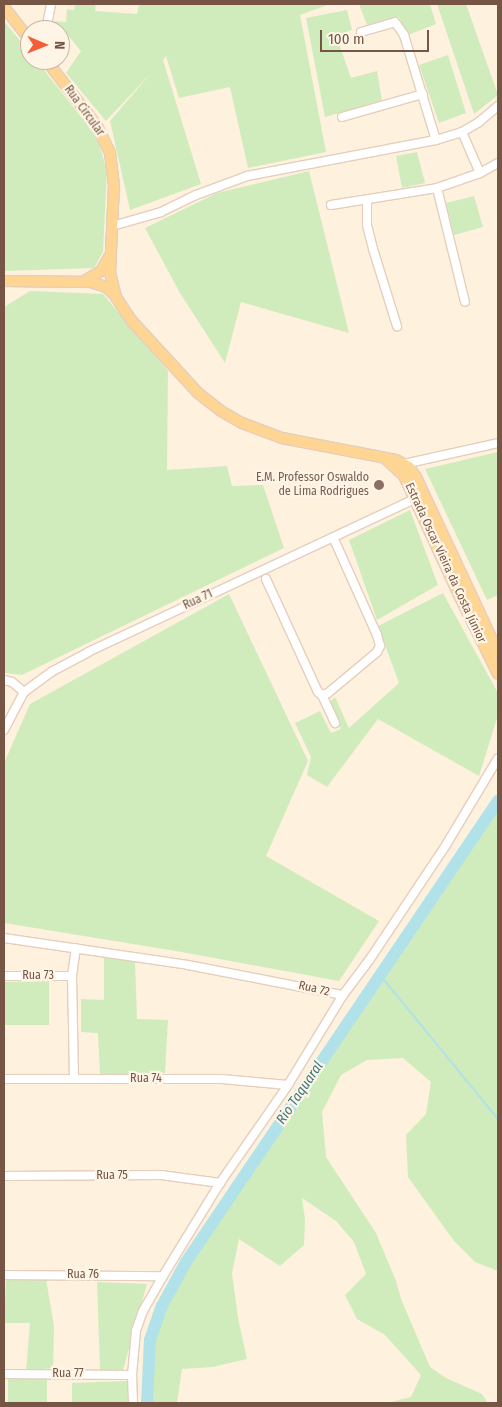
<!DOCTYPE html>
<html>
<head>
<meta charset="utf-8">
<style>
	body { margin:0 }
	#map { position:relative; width:502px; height:1407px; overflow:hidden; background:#fef1de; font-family:"Fira Sans Condensed",sans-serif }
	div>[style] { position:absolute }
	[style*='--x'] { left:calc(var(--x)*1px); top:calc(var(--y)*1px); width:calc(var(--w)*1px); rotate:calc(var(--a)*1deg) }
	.green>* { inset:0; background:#d1ecbc }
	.stream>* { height:2px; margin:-1px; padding:0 1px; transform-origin:1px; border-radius:1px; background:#b1e2e9 }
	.river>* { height:12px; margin:-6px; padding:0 6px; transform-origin:6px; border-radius:6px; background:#b1e2e9 }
	.roads { filter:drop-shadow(1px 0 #e5cebd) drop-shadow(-1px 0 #e5cebd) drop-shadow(0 1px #e5cebd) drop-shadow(0 -1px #e5cebd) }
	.minor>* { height:8px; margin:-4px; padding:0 4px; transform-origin:4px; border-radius:4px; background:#fff }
	.major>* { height:10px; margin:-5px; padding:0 5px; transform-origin:5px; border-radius:5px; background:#ffd594 }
	.dots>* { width:14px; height:14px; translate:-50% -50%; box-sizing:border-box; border:2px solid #fff5e6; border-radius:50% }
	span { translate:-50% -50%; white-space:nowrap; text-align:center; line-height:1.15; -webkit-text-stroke:4.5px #fff5e6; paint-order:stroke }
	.street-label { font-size:12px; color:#765544 }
	.education-label { font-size:12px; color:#785e54 }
	.right { translate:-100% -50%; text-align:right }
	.water-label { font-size:14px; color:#3a7a84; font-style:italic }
	.frame { position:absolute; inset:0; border:5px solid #765544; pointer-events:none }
	.north { position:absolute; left:20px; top:20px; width:50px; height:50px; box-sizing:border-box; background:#fff5e6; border:1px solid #c8b5a5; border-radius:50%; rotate:91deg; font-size:14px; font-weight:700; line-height:20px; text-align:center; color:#765544 }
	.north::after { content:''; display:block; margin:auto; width:18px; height:22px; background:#f35d38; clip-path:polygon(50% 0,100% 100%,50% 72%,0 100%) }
	.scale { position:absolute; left:320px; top:30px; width:109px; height:22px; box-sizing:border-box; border:2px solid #765544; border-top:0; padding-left:6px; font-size:15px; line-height:18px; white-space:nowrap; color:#765544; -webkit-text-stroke:4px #fff5e6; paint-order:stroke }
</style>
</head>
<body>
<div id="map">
	<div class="green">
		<div style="clip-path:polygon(75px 4px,96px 4px,95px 11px,137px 14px,139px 4px,330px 4px,300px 15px,326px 152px,248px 168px,230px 87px,179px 98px,166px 56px,163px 60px,201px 184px,130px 210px,110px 121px,151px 73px,106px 121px,66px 73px,81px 51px,66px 33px,54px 30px,54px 21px,66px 22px,67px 9px,74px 10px)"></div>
		<div style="clip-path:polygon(359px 4px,430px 4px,436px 24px,408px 35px,399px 17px,367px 25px)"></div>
		<div style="clip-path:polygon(437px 4px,466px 4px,498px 95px,474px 114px)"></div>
		<div style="clip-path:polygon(347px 10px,352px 30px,336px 35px,351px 78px,377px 71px,382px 101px,325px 117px,306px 18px)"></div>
		<div style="clip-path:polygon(4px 21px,30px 53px,30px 60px,36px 60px,97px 137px,107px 171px,103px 252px,94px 268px,4px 271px)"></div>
		<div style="clip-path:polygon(448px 55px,466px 113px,439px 123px,419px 65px)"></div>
		<div style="clip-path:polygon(417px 152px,425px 183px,402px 188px,396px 156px)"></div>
		<div style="clip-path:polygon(309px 171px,349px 333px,241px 302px,225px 363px,180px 293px,145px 228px,217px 193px)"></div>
		<div style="clip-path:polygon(474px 196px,483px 227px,454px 235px,446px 203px)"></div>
		<div style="clip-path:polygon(30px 291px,103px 294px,168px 371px,167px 470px,227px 466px,232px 486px,263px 485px,284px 548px,22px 675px,4px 673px,4px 307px)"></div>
		<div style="clip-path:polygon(498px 452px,498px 595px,487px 600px,425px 469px)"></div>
		<div style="clip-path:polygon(410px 510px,438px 585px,377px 620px,349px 540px)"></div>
		<div style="clip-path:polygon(443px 593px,498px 693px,498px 715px,479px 776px,378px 719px,327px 787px,307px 775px,311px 757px,295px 723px,320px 711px,331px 733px,341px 729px,329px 703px,335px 697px,349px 728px,399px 683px,378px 626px)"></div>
		<div style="clip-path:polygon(229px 594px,308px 761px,266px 856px,379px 921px,339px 981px,176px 951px,4px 923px,4px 763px,30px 704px)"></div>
		<div style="clip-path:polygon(498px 808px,498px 1271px,475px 1262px,454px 1241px,408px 1177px,406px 1135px,426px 1114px,431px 1082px,403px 1058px,367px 1060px,341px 1075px,322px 1112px,326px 1157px,376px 1233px,396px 1281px,401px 1299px,430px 1367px,446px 1378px,482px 1394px,488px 1403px,387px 1403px,411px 1397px,421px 1375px,385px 1335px,357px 1319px,345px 1295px,366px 1274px,354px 1242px,336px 1221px,302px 1198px,305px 1220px,304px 1245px,280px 1266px,239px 1239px,232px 1273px,238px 1318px,247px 1359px,212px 1367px,182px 1369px,177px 1403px,151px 1403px,154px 1340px,164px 1305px,356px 1007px,391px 956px,441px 892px,486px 823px)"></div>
		<div style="clip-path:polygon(104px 955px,135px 962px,137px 1019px,168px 1020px,165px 1073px,100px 1075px,98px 1033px,81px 1032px,81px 999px,104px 1000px)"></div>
		<div style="clip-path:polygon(49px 981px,49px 1025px,4px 1025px,4px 982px)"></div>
		<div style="clip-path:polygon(46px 1279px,54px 1326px,53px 1368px,26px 1371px,30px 1323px,4px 1323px,6px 1280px)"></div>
		<div style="clip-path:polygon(97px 1282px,147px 1284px,123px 1370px,100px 1370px)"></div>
		<div style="clip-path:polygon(8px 1378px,47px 1379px,47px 1403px,8px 1403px)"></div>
		<div style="clip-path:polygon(127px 1381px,128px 1403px,72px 1403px,72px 1383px)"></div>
	</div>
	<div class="stream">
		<div style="--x:380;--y:975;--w:186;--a:50.7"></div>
	</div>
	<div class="river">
		<div style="--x:147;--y:1403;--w:63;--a:-87.3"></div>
		<div style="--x:150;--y:1340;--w:36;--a:-71"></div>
		<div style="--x:162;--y:1306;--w:50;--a:-61.4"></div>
		<div style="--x:186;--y:1262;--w:557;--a:-55.91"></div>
	</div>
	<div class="roads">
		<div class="minor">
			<div style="--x:46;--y:30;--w:26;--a:-79"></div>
			<div style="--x:361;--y:32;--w:35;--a:-16"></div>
			<div style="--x:395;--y:22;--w:16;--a:55"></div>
			<div style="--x:404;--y:35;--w:110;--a:73.1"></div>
			<div style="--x:342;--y:117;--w:84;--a:-15.9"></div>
			<div style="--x:462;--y:132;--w:45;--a:66.3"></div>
			<div style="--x:437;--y:188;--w:117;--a:76.2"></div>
			<div style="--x:367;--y:201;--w:24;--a:90"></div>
			<div style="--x:367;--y:225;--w:25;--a:76"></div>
			<div style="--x:373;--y:249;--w:81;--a:72.7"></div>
			<div style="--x:331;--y:205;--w:107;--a:-9.1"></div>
			<div style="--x:437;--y:188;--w:46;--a:-19.2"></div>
			<div style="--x:480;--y:173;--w:21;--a:-29"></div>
			<div style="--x:112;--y:226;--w:51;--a:-15.9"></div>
			<div style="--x:161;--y:212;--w:39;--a:-26"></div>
			<div style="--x:196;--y:195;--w:54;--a:-20.4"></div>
			<div style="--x:247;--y:176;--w:192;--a:-10.8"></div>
			<div style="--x:436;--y:140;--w:27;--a:-17"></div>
			<div style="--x:462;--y:132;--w:20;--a:-30"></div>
			<div style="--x:479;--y:122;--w:25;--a:-40"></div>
			<div style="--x:404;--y:464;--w:96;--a:-12.6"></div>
			<div style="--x:266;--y:579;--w:124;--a:65.3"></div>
			<div style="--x:318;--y:692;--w:5;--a:37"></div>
			<div style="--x:322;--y:695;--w:6;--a:-18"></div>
			<div style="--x:328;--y:693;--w:64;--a:-39.9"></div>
			<div style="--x:377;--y:652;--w:7;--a:-63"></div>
			<div style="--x:380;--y:646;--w:11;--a:-105"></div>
			<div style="--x:377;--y:635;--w:107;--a:-114.2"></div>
			<div style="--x:4;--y:680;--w:8;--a:14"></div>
			<div style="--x:12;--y:682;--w:16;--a:40"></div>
			<div style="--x:322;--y:695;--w:31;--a:65"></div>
			<div style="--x:4;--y:730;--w:43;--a:-62.2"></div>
			<div style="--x:24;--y:692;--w:36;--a:-36"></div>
			<div style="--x:53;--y:671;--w:40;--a:-28"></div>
			<div style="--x:88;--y:652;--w:361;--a:-25.1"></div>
			<div style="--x:4;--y:938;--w:186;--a:8.3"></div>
			<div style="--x:188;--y:965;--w:158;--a:11"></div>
			<div style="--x:4;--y:976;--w:68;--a:0"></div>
			<div style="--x:4;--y:1079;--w:218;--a:0"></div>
			<div style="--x:222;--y:1079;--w:66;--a:5.2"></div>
			<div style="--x:74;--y:1079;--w:103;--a:-91.1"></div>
			<div style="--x:72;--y:976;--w:28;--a:-82"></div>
			<div style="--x:4;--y:1176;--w:157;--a:-0.4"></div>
			<div style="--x:161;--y:1175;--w:60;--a:7.7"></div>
			<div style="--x:4;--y:1275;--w:159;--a:0.4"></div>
			<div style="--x:4;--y:1374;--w:128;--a:0.4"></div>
			<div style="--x:133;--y:1403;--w:28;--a:-92"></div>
			<div style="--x:132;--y:1375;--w:44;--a:-84.8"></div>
			<div style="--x:136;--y:1331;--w:21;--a:-71"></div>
			<div style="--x:143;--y:1311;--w:40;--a:-60.3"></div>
			<div style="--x:163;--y:1276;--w:109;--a:-58.5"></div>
			<div style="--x:220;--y:1183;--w:119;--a:-55.2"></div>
			<div style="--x:288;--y:1085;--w:105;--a:-58.6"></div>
			<div style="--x:343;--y:995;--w:45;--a:-53.1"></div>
			<div style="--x:370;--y:959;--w:137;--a:-56.3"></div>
			<div style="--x:446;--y:845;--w:101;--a:-59.1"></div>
		</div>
		<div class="major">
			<div style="--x:4;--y:7;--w:42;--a:51.8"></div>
			<div style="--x:46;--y:60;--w:83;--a:52.3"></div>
			<div style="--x:97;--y:126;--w:30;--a:64"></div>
			<div style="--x:110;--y:153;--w:32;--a:83"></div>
			<div style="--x:114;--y:185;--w:88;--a:92.6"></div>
			<div style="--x:110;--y:273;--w:25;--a:76"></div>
			<div style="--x:116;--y:297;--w:27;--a:57"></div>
			<div style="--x:131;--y:320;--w:99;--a:47.5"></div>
			<div style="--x:198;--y:393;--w:29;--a:38"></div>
			<div style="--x:221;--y:411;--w:24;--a:30"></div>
			<div style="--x:242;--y:423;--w:43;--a:20.6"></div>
			<div style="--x:282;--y:438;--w:116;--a:10.9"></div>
			<div style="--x:396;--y:460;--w:15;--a:28"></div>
			<div style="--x:409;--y:467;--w:12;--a:55"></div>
			<div style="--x:416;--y:477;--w:193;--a:64.9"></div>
			<div style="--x:4;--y:281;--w:86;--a:0.7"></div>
			<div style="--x:90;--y:282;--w:17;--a:17"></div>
			<div style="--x:106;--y:287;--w:13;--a:42"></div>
			<div style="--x:84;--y:281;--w:20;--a:-30"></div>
			<div style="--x:101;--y:271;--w:16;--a:-60"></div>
			<div style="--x:387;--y:460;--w:23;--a:43"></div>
			<div style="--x:404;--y:476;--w:129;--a:65.2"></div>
			<div style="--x:458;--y:593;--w:90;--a:63.7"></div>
		</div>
	</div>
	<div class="dots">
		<div style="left:379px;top:485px;background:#8d6e63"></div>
	</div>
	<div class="street-label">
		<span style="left:84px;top:111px;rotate:54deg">Rua Circular</span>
		<span style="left:445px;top:563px;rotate:65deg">Estrada Oscar Vieira da Costa Júnior</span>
		<span style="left:198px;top:600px;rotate:-25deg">Rua 71</span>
		<span style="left:38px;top:976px">Rua 73</span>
		<span style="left:314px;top:989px;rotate:13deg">Rua 72</span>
		<span style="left:146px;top:1079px">Rua 74</span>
		<span style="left:112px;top:1176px">Rua 75</span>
		<span style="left:83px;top:1275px">Rua 76</span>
		<span style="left:68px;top:1374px">Rua 77</span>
	</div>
	<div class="education-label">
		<span class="right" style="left:369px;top:485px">E.M. Professor Oswaldo<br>de Lima Rodrigues</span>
	</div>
	<div class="water-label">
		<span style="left:300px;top:1093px;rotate:-56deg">Rio Taquaral</span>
	</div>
	<div class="frame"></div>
	<div class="north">N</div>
	<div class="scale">100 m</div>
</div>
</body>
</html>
